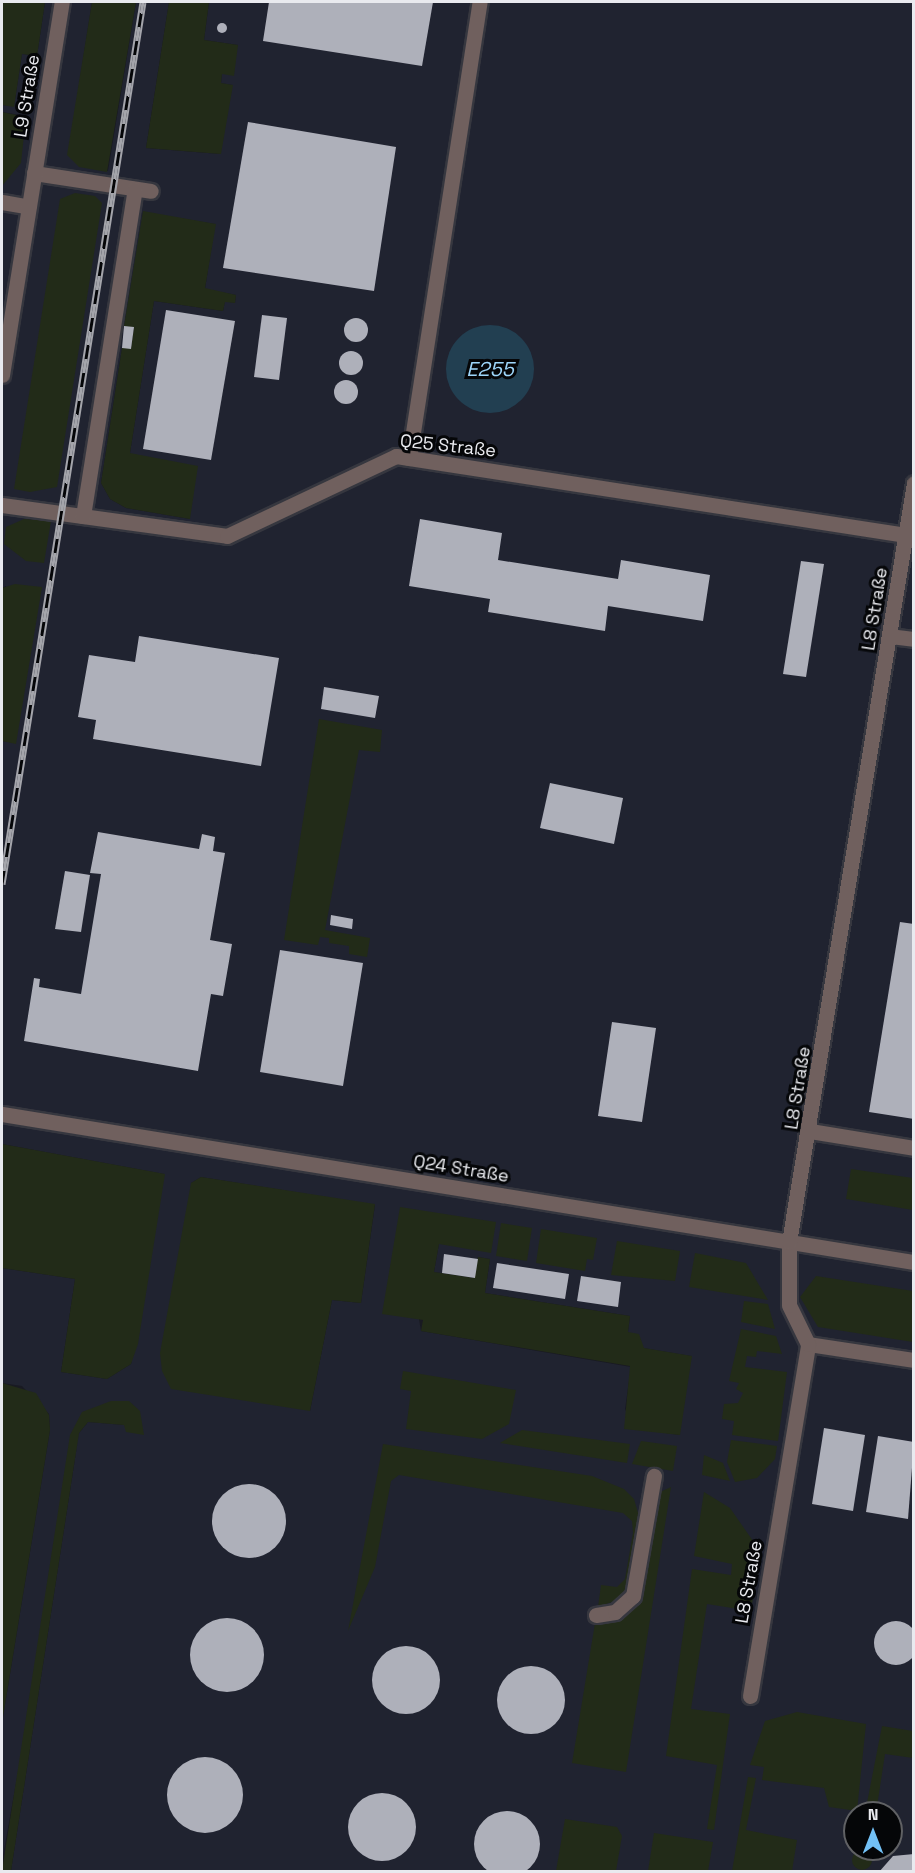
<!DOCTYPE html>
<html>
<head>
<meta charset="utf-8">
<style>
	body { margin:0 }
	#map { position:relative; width:915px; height:1873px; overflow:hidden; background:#191a22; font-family:"Space Grotesk",sans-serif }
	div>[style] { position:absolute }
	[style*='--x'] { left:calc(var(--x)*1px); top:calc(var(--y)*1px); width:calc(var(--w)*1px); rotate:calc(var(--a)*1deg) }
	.built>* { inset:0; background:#202330 }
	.green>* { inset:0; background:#222b18 }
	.round { border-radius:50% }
	.water>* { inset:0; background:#223f51 }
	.building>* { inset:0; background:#aeb0ba }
	.roads { filter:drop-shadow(2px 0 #36373f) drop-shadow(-2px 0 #36373f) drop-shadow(0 2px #36373f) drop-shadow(0 -2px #36373f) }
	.minor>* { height:15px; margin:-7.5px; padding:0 7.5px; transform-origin:7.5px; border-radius:7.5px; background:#70605e }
	.rail>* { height:7px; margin-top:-3.5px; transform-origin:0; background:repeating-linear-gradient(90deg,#050608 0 14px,#a4a5ab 0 28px); box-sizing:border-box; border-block:2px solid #a4a5ab }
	span { translate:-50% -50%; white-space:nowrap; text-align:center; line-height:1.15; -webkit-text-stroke:6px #050608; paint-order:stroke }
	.street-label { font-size:18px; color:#e9eaef }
	.water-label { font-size:20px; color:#9ed6fa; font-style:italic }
	.frame { position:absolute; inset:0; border:3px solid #e9eaef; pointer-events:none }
	.north { position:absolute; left:843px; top:1801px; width:60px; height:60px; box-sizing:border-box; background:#050608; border:2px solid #606164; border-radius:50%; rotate:0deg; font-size:16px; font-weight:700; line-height:24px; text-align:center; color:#e9eaef }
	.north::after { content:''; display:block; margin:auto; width:21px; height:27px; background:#73c1f6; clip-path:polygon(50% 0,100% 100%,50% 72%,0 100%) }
</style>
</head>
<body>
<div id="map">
	<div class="built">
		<div style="clip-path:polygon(evenodd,45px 2px,92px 2px,68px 155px,108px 171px,136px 2px,169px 2px,146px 148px,220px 154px,232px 85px,221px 83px,222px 74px,238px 45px,204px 40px,209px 2px,913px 2px,913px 1871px,11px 1871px,79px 1433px,88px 1422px,125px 1425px,129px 1401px,83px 1412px,2px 1861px,2px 1723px,50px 1430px,49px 1414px,22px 1386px,2px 1383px,2px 1268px,75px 1279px,61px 1372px,107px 1379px,131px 1364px,164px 1174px,2px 1144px,2px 741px,16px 743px,6px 586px,2px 588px,2px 186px,26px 116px,2px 112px,2px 105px,14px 106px,22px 54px,37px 56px,45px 2px,143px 212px,215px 224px,205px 289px,236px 295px,235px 303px,225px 301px,223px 311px,154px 301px,130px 453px,190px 519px,126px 508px,110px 499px,101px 483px,122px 348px,131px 349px,143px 212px,45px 2px,201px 1177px,375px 1205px,361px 1303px,332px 1300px,310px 1411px,191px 1183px,201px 1177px,45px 2px,400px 1207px,439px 1244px,434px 1272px,475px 1278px,478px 1257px,490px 1259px,485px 1293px,630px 1316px,628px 1332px,643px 1348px,691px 1356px,679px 1435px,634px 1428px,625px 1409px,631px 1367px,421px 1331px,400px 1207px,45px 2px,855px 1813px,891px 1813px,891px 1849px,855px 1849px,855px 1813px)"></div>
	</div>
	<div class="green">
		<div style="clip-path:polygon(2px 2px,45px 2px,37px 56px,22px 54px,14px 107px,2px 105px)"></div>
		<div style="clip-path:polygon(92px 2px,136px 2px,107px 172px,79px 167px,67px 155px)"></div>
		<div style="clip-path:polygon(169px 2px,209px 2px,204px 40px,238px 45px,234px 76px,222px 74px,221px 83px,233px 85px,221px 154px,146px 148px)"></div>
		<div style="clip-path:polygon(2px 112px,26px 117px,21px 163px,2px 186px)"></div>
		<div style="clip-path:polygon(75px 193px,95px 196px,102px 203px,57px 487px,30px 492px,14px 489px,60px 199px)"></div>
		<div style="clip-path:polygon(143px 211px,216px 224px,205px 288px,236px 295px,235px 303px,225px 302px,223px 311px,154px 301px,130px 453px,198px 466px,190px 519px,126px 508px,110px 499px,101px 483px,122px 348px,131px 348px,134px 328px,124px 326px)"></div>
		<div style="clip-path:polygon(24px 519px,51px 521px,44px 563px,26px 561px,4px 544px,6px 527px)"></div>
		<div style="clip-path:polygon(15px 584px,42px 587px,16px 744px,2px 741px,2px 588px)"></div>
		<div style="clip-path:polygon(319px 719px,382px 730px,380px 752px,359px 750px,325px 930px,370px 938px,367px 957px,349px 954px,349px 946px,329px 943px,329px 938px,320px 937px,318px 945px,284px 940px)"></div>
		<div style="clip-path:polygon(2px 1144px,165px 1174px,138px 1344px,131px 1364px,107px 1379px,61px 1372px,75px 1279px,2px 1268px)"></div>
		<div style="clip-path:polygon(851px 1169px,913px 1178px,913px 1210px,846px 1199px)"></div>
		<div style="clip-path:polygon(201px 1177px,375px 1204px,361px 1303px,332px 1300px,310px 1411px,171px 1389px,162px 1371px,160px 1353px,191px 1183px)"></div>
		<div style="clip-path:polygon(400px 1207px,496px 1222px,491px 1253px,439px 1244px,434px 1272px,474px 1278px,478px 1257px,490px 1259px,485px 1293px,630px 1316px,628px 1332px,639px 1334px,644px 1348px,692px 1356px,680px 1435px,624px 1429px,630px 1366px,421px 1331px,423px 1320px,382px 1314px)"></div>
		<div style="clip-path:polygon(501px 1223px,532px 1228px,527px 1261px,496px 1256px)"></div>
		<div style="clip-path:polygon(541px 1229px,597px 1238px,593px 1260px,587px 1259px,585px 1271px,536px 1263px)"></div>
		<div style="clip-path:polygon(617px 1241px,680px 1251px,675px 1281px,611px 1275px)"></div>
		<div style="clip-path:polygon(695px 1253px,746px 1263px,768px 1300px,689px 1287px)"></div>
		<div style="clip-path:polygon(816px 1276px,913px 1291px,913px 1342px,818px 1327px,800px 1297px)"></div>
		<div style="clip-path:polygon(744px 1301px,768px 1304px,775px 1329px,741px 1322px)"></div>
		<div style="clip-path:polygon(741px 1329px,776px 1336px,782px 1354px,757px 1351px,756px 1357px,747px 1356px,745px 1367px,787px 1372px,778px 1441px,732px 1435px,734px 1421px,722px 1419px,724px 1404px,738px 1403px,743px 1393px,736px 1389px,739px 1383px,729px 1381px)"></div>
		<div style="clip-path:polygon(403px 1371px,516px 1390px,509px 1424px,482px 1439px,406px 1429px,411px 1391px,400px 1389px)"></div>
		<div style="clip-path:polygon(2px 1383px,36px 1393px,49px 1415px,50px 1430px,2px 1723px)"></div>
		<div style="clip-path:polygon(111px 1401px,129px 1401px,140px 1411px,144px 1435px,126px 1432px,124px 1425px,88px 1422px,79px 1433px,11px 1871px,2px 1871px,70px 1435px,82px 1412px)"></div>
		<div style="clip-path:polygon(522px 1430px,630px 1444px,627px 1463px,500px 1443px)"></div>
		<div style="clip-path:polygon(731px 1440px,777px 1446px,775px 1459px,757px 1478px,735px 1482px,727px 1462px)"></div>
		<div style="clip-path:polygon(641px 1441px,677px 1446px,673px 1471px,632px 1464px)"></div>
		<div style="clip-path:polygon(383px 1444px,592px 1476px,624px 1489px,634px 1499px,641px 1523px,630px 1585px,620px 1599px,598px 1607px,601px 1585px,617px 1587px,625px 1579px,633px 1533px,632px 1521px,623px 1513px,399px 1475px,391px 1481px,375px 1567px,348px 1631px)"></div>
		<div style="clip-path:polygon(704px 1455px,723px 1463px,730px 1481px,702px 1475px)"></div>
		<div style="clip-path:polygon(671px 1487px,626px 1772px,572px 1763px,595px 1623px,616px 1620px,640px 1599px,658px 1493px)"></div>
		<div style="clip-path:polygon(704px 1492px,730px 1508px,760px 1551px,751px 1611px,707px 1604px,691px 1709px,730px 1714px,714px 1830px,707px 1829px,717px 1765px,666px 1756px,692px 1569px,731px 1575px,732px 1564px,694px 1556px)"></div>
		<div style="clip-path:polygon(797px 1712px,866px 1724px,857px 1811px,829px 1807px,824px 1788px,762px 1780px,764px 1767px,750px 1765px,765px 1721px)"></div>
		<div style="clip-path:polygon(882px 1726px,913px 1731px,913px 1758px,885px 1754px,876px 1813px,865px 1813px)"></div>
		<div style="clip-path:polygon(748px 1777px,756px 1778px,746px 1830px,797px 1840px,792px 1871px,732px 1871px)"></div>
		<div style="clip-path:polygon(565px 1819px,617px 1827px,622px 1836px,616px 1871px,556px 1871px)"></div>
		<div style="clip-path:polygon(654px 1833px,713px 1842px,708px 1871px,648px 1871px)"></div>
		<div class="round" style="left:852px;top:1850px;width:20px;height:20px"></div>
	</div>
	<div class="water">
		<div class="round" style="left:446px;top:325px;width:88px;height:88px"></div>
	</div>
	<div class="building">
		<div style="clip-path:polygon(269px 2px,433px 2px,422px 66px,263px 41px)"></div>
		<div class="round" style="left:217px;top:23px;width:10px;height:10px"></div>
		<div style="clip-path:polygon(248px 122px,396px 147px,374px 291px,223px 268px)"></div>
		<div style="clip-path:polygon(166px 310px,235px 321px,211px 460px,143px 449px)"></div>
		<div style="clip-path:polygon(262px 315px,287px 318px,279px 380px,254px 377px)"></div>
		<div class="round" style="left:344px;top:318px;width:24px;height:24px"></div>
		<div style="clip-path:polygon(124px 326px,134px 327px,131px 349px,122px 348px)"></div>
		<div class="round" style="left:339px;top:351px;width:24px;height:24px"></div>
		<div class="round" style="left:334px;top:380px;width:24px;height:24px"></div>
		<div style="clip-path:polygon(420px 519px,502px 533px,498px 560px,618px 579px,621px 560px,710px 575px,703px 621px,608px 606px,605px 631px,488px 612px,490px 599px,409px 586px)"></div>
		<div style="clip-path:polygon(801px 561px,824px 564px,806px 677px,783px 674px)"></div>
		<div style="clip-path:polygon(139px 636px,279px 658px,261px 766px,93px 739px,96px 720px,78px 717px,89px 655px,135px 662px)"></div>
		<div style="clip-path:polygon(324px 687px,379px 696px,375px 718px,321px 709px)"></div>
		<div style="clip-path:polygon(550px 783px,623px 798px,614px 844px,540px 828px)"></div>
		<div style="clip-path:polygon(98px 832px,199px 849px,202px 834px,215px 837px,213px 851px,225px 853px,210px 940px,232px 944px,223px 996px,211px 994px,198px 1071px,24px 1041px,34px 978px,40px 979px,39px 987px,81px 994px,101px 874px,90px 873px)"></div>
		<div style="clip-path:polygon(65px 871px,90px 875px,81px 932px,55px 929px)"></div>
		<div style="clip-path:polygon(331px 915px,353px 919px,352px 929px,330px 925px)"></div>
		<div style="clip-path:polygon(900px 922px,914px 924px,914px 1119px,869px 1112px)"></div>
		<div style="clip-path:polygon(280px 950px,363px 963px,343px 1086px,260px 1072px)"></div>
		<div style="clip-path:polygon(612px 1022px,656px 1028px,642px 1122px,598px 1116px)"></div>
		<div style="clip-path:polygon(444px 1254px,478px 1259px,475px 1278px,442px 1273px)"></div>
		<div style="clip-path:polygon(497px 1263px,569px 1274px,565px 1299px,493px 1288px)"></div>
		<div style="clip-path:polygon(581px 1276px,621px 1282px,618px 1307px,577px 1301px)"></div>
		<div style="clip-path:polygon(824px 1428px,865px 1435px,853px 1511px,812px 1504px)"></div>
		<div style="clip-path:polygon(878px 1436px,914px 1442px,908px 1519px,866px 1512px)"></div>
		<div class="round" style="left:212px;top:1484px;width:74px;height:74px"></div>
		<div class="round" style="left:190px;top:1618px;width:74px;height:74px"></div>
		<div class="round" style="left:874px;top:1621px;width:44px;height:44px"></div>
		<div class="round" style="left:372px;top:1646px;width:68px;height:68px"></div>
		<div class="round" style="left:497px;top:1666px;width:68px;height:68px"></div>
		<div class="round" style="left:167px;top:1757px;width:76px;height:76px"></div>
		<div class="round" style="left:348px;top:1793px;width:68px;height:68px"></div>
		<div class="round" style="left:474px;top:1811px;width:66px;height:66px"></div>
		<div style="clip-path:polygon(914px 1854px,914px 1872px,879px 1872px,893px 1856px)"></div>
	</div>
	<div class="roads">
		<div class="minor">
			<div style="--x:34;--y:173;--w:118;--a:8.7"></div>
			<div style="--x:2;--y:202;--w:27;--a:10"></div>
			<div style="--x:2;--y:375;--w:378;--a:-80.9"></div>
			<div style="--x:409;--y:458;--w:461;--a:-81.2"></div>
			<div style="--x:2;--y:505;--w:227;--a:7.8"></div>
			<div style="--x:227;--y:536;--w:187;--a:-25.3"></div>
			<div style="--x:396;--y:456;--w:516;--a:8.81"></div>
			<div style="--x:83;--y:516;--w:331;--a:-81"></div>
			<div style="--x:890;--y:636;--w:24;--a:7"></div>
			<div style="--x:2;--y:1114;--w:924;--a:9.22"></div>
			<div style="--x:810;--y:1131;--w:105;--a:9.3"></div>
			<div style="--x:808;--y:1344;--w:107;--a:8.6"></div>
			<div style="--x:596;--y:1615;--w:19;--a:-9"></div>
			<div style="--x:615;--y:1612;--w:24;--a:-42"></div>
			<div style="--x:633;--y:1596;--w:122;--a:-80.1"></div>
			<div style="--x:750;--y:1696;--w:357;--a:-80.6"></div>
			<div style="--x:808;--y:1344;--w:43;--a:-116"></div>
			<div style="--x:789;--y:1305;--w:63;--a:-90"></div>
			<div style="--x:789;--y:1242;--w:769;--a:-80.65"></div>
		</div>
	</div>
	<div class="rail">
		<div style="--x:2;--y:884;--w:893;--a:-80.92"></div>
	</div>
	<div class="street-label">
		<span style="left:27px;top:96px;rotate:-81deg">L9 Straße</span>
		<span style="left:448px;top:446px;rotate:6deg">Q25 Straße</span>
		<span style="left:875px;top:609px;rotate:-81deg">L8 Straße</span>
		<span style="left:798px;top:1088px;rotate:-81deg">L8 Straße</span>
		<span style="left:461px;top:1169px;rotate:9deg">Q24 Straße</span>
		<span style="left:749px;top:1582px;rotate:-80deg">L8 Straße</span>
	</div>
	<div class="water-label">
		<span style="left:490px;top:369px">E255</span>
	</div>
	<div class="frame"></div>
	<div class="north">N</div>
</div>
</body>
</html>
